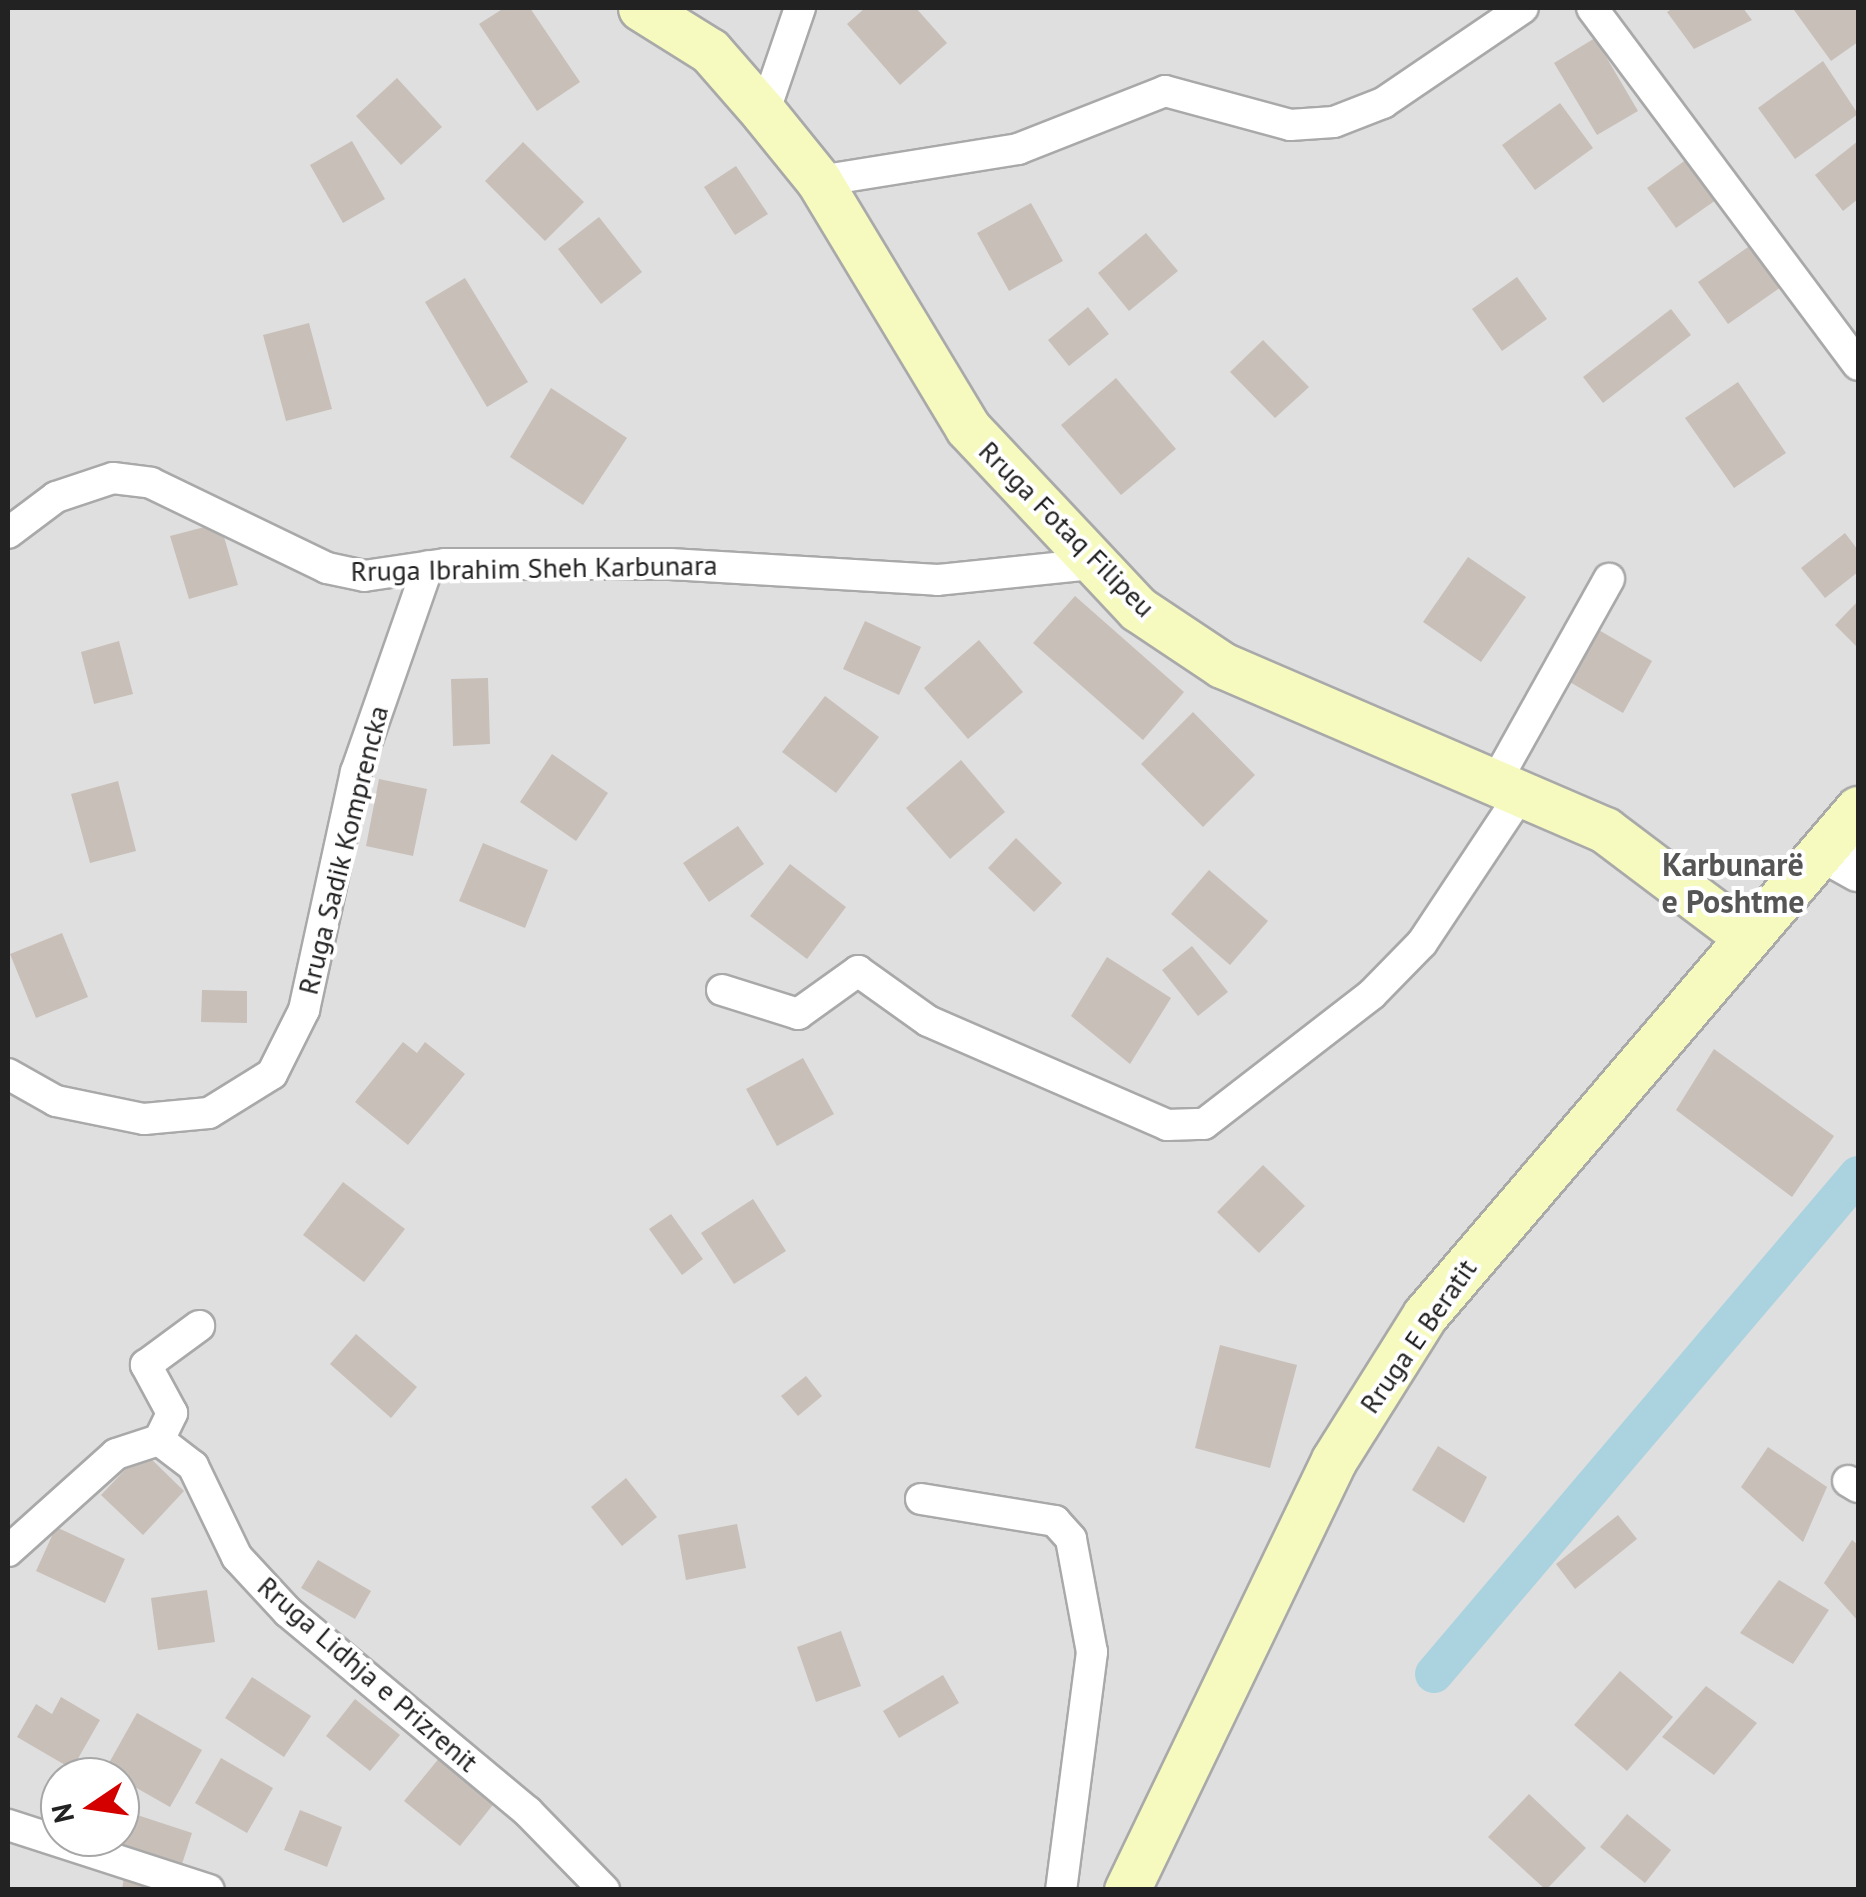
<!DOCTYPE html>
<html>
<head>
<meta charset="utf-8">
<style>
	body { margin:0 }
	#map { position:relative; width:1866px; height:1897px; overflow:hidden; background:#f2efe9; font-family:"PT Sans",sans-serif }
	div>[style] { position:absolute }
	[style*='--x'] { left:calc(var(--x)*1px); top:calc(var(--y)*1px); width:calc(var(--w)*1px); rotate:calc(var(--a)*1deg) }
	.residential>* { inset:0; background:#e0dfdf }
	.canal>* { height:38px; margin:-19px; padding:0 19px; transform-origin:19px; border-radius:19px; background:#aad3df }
	.building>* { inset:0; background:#c7bfb8 }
	.roads { filter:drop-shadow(2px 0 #a9a9a9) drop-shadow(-2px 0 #a9a9a9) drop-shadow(0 2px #a9a9a9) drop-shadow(0 -2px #a9a9a9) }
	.minor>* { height:30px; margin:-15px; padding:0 15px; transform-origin:15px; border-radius:15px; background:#fff }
	.tertiary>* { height:40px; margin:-20px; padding:0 20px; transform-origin:20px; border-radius:20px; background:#fff }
	.secondary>* { height:45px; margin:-22.5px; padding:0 22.5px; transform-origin:22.5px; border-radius:22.5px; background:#f7fabf }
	span { translate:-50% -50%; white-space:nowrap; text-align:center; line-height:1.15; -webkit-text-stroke:8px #fff; paint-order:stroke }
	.street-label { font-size:28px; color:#222 }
	.quarter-label { font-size:32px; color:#555; font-weight:700 }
	.frame { position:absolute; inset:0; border:10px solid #222; pointer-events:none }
	.north { position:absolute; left:40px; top:1757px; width:100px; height:100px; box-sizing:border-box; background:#fff; border:2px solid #a7a7a7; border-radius:50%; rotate:257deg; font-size:28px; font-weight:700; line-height:40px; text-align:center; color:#222 }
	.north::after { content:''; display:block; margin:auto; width:35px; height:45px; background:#d40000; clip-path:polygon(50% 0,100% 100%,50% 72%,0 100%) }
</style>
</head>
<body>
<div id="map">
	<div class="residential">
		<div style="clip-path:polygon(evenodd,8px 8px,1858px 8px,1858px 1889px,8px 1890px,8px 8px,60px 1777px,120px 1777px,120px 1837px,60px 1837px,60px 1777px)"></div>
	</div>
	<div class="canal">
		<div style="--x:1434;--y:1674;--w:655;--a:-49.65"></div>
	</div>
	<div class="building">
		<div style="clip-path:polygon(504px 8px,530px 8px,580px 82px,537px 111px,479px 24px)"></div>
		<div style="clip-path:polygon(865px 8px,916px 8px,947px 43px,900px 85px,847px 24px)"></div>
		<div style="clip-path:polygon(1673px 8px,1743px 8px,1752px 20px,1694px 49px,1667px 12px)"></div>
		<div style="clip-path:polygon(1858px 8px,1858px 42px,1831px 61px,1794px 10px)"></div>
		<div style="clip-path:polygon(1595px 38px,1638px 111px,1597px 135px,1554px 63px)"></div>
		<div style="clip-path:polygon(1823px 61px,1858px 114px,1795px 159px,1758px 108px)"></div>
		<div style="clip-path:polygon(397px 78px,442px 127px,401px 165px,356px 116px)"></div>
		<div style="clip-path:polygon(1560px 103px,1593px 148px,1535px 190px,1502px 145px)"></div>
		<div style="clip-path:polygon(352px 141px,385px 199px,343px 223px,310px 165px)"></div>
		<div style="clip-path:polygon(1858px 141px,1858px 199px,1843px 211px,1815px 175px)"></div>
		<div style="clip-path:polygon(523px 142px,584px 202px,545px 241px,485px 181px)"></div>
		<div style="clip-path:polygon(1687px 159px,1716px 200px,1676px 228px,1647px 188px)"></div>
		<div style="clip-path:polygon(736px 166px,768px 214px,735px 235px,704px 187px)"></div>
		<div style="clip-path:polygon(1031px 203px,1063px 261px,1009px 291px,977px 233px)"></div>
		<div style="clip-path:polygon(599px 217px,642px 272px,601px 304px,558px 249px)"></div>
		<div style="clip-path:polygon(1146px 233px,1178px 271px,1129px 311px,1098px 273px)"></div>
		<div style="clip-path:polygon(1751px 245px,1781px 287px,1728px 324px,1698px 282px)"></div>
		<div style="clip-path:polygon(1517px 277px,1547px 319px,1502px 351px,1472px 309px)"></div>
		<div style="clip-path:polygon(465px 278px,528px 382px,487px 407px,425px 302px)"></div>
		<div style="clip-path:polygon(1088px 307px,1109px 334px,1069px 366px,1048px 340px)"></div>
		<div style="clip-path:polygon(1671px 309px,1691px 335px,1603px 403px,1583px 377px)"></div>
		<div style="clip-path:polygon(309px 323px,332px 409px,286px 421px,263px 335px)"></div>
		<div style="clip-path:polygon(1263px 340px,1309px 387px,1275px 418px,1230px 372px)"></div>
		<div style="clip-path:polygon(1116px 378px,1176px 449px,1121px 495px,1061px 425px)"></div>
		<div style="clip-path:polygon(1738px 382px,1786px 453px,1734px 488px,1685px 418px)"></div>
		<div style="clip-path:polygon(551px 388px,627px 438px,583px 505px,510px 457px)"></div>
		<div style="clip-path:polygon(220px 523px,238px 585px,189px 599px,170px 536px)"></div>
		<div style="clip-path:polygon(1845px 533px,1858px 550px,1858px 572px,1825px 598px,1801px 568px)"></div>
		<div style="clip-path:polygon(1468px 557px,1526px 597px,1481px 662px,1423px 622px)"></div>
		<div style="clip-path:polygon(1075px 596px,1184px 692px,1143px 740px,1033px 643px)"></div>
		<div style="clip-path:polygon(1858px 601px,1858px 648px,1835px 625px)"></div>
		<div style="clip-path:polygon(865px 621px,921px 647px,899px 695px,843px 669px)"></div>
		<div style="clip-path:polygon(1597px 629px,1652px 661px,1623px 713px,1568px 681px)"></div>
		<div style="clip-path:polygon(979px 640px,1023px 692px,968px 739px,924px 688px)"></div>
		<div style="clip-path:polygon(119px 641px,133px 694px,94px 704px,81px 652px)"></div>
		<div style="clip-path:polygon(488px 678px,490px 744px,453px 746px,451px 679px)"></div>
		<div style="clip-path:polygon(825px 696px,879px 737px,836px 793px,782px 752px)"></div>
		<div style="clip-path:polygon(1193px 712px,1255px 775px,1203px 827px,1141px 764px)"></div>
		<div style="clip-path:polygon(552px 754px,608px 793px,576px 841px,520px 802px)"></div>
		<div style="clip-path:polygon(961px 760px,1005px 812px,950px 859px,906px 808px)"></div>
		<div style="clip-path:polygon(379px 779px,427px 789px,413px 856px,366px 846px)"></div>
		<div style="clip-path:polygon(118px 781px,136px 851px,90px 863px,71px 794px)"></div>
		<div style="clip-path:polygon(738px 826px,764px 864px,709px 902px,683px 863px)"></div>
		<div style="clip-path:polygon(1016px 838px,1062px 883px,1034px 912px,988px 868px)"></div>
		<div style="clip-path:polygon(483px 843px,548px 870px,525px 928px,459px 901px)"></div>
		<div style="clip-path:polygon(790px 864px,846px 907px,807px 959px,750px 916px)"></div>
		<div style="clip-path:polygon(1209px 870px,1268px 921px,1230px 965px,1171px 914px)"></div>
		<div style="clip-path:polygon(62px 933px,88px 997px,36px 1018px,10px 954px)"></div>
		<div style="clip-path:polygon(1192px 946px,1228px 992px,1198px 1016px,1162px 970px)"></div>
		<div style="clip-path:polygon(1107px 957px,1171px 998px,1130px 1064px,1071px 1016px)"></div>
		<div style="clip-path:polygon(202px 990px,247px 991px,247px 1023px,201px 1022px)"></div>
		<div style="clip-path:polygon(403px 1042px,417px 1053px,425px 1042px,465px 1074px,408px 1145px,355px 1102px)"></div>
		<div style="clip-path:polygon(1714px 1049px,1834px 1136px,1792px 1197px,1676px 1110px)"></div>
		<div style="clip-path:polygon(803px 1058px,834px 1114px,777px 1146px,746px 1089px)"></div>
		<div style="clip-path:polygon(1263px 1165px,1305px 1206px,1259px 1253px,1217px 1212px)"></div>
		<div style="clip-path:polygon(343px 1182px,405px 1229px,364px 1282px,303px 1235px)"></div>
		<div style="clip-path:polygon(753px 1199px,786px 1251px,734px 1284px,701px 1233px)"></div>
		<div style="clip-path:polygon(671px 1214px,703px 1259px,682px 1275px,649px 1229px)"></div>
		<div style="clip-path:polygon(356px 1334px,417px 1387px,391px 1418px,330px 1364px)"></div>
		<div style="clip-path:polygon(1220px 1345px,1297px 1365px,1270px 1468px,1195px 1448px)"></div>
		<div style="clip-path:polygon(806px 1376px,822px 1396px,798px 1416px,781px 1396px)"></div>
		<div style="clip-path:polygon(1438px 1446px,1487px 1477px,1464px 1523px,1412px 1490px)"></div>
		<div style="clip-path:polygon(1768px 1447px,1827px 1487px,1803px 1542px,1741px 1487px)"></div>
		<div style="clip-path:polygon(143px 1451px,184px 1491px,143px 1535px,101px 1495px)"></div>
		<div style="clip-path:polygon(626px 1478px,657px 1517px,622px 1546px,591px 1507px)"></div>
		<div style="clip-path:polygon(1618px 1515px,1637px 1539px,1575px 1589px,1556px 1564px)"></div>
		<div style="clip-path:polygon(737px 1524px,746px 1568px,686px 1580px,678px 1535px)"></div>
		<div style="clip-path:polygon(56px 1527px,125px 1559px,105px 1603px,36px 1571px)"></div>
		<div style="clip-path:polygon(1852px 1540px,1858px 1545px,1858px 1621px,1824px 1583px)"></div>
		<div style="clip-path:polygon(318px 1560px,371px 1591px,355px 1619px,301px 1588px)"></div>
		<div style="clip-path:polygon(1779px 1580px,1829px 1610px,1793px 1664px,1740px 1633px)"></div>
		<div style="clip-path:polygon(207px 1590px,215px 1642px,158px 1650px,151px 1598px)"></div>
		<div style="clip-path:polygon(841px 1631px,861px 1686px,816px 1702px,797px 1647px)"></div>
		<div style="clip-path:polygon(1620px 1671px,1673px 1717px,1627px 1771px,1574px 1725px)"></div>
		<div style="clip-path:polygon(943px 1675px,959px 1703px,899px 1738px,883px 1711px)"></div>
		<div style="clip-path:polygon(252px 1677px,311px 1716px,284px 1757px,225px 1718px)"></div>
		<div style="clip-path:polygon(1706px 1686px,1757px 1723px,1714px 1775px,1662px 1737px)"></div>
		<div style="clip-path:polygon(61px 1697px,100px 1720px,72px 1769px,17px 1737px,36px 1704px,52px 1714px)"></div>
		<div style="clip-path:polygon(355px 1699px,400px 1735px,370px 1771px,326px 1736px)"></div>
		<div style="clip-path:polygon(137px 1713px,202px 1750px,170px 1807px,105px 1770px)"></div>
		<div style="clip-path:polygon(445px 1751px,500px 1796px,460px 1846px,404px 1801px)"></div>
		<div style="clip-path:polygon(221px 1758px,273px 1788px,247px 1833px,195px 1803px)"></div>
		<div style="clip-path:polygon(1529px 1794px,1586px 1848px,1546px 1890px,1488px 1837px)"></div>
		<div style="clip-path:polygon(122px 1810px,192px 1833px,182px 1864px,112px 1841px)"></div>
		<div style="clip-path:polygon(300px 1810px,342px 1827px,327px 1867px,284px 1850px)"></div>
		<div style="clip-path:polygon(1627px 1814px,1671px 1850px,1645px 1883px,1600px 1847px)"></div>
		<div style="clip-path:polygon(124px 1877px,180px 1890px,122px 1890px)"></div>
	</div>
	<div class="roads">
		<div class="minor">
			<div style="--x:1592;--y:8;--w:445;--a:53.3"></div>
			<div style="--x:764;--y:113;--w:111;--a:-71.1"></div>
			<div style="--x:819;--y:181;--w:202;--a:-9.1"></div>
			<div style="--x:1018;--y:149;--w:158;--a:-21.5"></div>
			<div style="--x:1165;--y:91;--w:130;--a:15.2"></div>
			<div style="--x:1290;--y:125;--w:44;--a:-3.9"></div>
			<div style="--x:1334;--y:122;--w:53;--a:-21.2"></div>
			<div style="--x:1383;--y:103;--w:169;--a:-34.2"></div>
			<div style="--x:8;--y:533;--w:60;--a:-36.9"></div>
			<div style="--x:56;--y:497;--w:60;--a:-18.4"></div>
			<div style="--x:113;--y:478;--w:38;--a:7"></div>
			<div style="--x:151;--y:483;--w:195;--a:25.8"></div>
			<div style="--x:327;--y:568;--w:38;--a:12"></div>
			<div style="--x:364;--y:576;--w:82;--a:-8.4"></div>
			<div style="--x:445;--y:564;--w:225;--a:0"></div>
			<div style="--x:670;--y:564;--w:268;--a:3.4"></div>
			<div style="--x:938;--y:580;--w:157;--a:-5.9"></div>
			<div style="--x:1495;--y:783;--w:234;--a:-60.8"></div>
			<div style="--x:722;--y:990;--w:80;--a:17.5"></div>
			<div style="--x:798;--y:1014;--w:74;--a:-35.6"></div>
			<div style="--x:858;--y:971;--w:86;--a:35.5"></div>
			<div style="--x:928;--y:1021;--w:261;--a:23.5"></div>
			<div style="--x:1167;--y:1125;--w:37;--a:-2"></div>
			<div style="--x:1204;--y:1124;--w:212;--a:-37.7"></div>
			<div style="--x:1372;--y:994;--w:71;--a:-45.6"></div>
			<div style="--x:1422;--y:943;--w:179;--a:-56.4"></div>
			<div style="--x:8;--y:1074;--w:55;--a:29.4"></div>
			<div style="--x:56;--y:1101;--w:90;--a:11.6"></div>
			<div style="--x:144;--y:1119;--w:65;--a:-5.3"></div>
			<div style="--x:209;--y:1113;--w:74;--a:-31.8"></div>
			<div style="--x:272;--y:1074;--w:72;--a:-63.4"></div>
			<div style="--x:304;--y:1010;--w:244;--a:-77.7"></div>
			<div style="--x:356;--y:772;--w:218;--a:-70.7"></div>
			<div style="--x:159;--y:1440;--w:43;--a:37.4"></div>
			<div style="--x:193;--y:1466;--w:101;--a:64.2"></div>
			<div style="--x:237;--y:1557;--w:75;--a:47.2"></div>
			<div style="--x:288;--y:1612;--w:312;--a:39.8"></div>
			<div style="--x:528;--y:1812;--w:109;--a:45.7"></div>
			<div style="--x:159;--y:1440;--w:30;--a:-64"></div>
			<div style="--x:172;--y:1413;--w:55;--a:-118.4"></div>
			<div style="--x:146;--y:1365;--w:66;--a:-36.3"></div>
			<div style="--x:1848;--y:1481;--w:12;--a:31"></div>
			<div style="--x:921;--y:1499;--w:136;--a:9.3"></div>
			<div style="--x:1055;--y:1521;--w:24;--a:48"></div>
			<div style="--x:1071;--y:1539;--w:115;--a:79.5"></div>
			<div style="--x:1092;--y:1652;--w:240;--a:97.4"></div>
			<div style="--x:8;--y:1551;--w:145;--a:-41.9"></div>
			<div style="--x:116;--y:1454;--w:45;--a:-18"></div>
			<div style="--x:8;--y:1825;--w:211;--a:17.9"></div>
		</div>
		<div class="tertiary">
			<div style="--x:1822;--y:851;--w:41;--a:29.1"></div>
		</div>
		<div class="secondary">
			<div style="--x:641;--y:8;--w:81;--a:31.9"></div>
			<div style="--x:710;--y:51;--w:82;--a:48.9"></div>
			<div style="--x:764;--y:113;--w:87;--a:51"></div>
			<div style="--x:819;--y:181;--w:288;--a:58.9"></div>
			<div style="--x:968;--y:428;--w:248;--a:46.8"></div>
			<div style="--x:1138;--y:609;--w:101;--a:33.7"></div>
			<div style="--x:1222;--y:665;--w:417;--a:23.3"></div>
			<div style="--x:1605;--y:830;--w:178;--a:37"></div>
			<div style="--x:1127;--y:1890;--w:477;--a:-64.3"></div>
			<div style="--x:1334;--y:1460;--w:171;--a:-57.9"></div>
			<div style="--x:1425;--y:1315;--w:666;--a:-49.45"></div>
		</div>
	</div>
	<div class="street-label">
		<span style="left:1067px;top:529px;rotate:45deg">Rruga Fotaq Filipeu</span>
		<span style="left:534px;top:568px;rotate:-1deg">Rruga Ibrahim Sheh Karbunara</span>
		<span style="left:343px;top:850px;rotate:-76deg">Rruga Sadik Komprencka</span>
		<span style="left:1418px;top:1336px;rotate:-55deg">Rruga E Beratit</span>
		<span style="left:368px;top:1674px;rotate:41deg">Rruga Lidhja e Prizrenit</span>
	</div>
	<div class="quarter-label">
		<span style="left:1733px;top:883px">Karbunarë<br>e Poshtme</span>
	</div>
	<div class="frame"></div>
	<div class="north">N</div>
</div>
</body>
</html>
